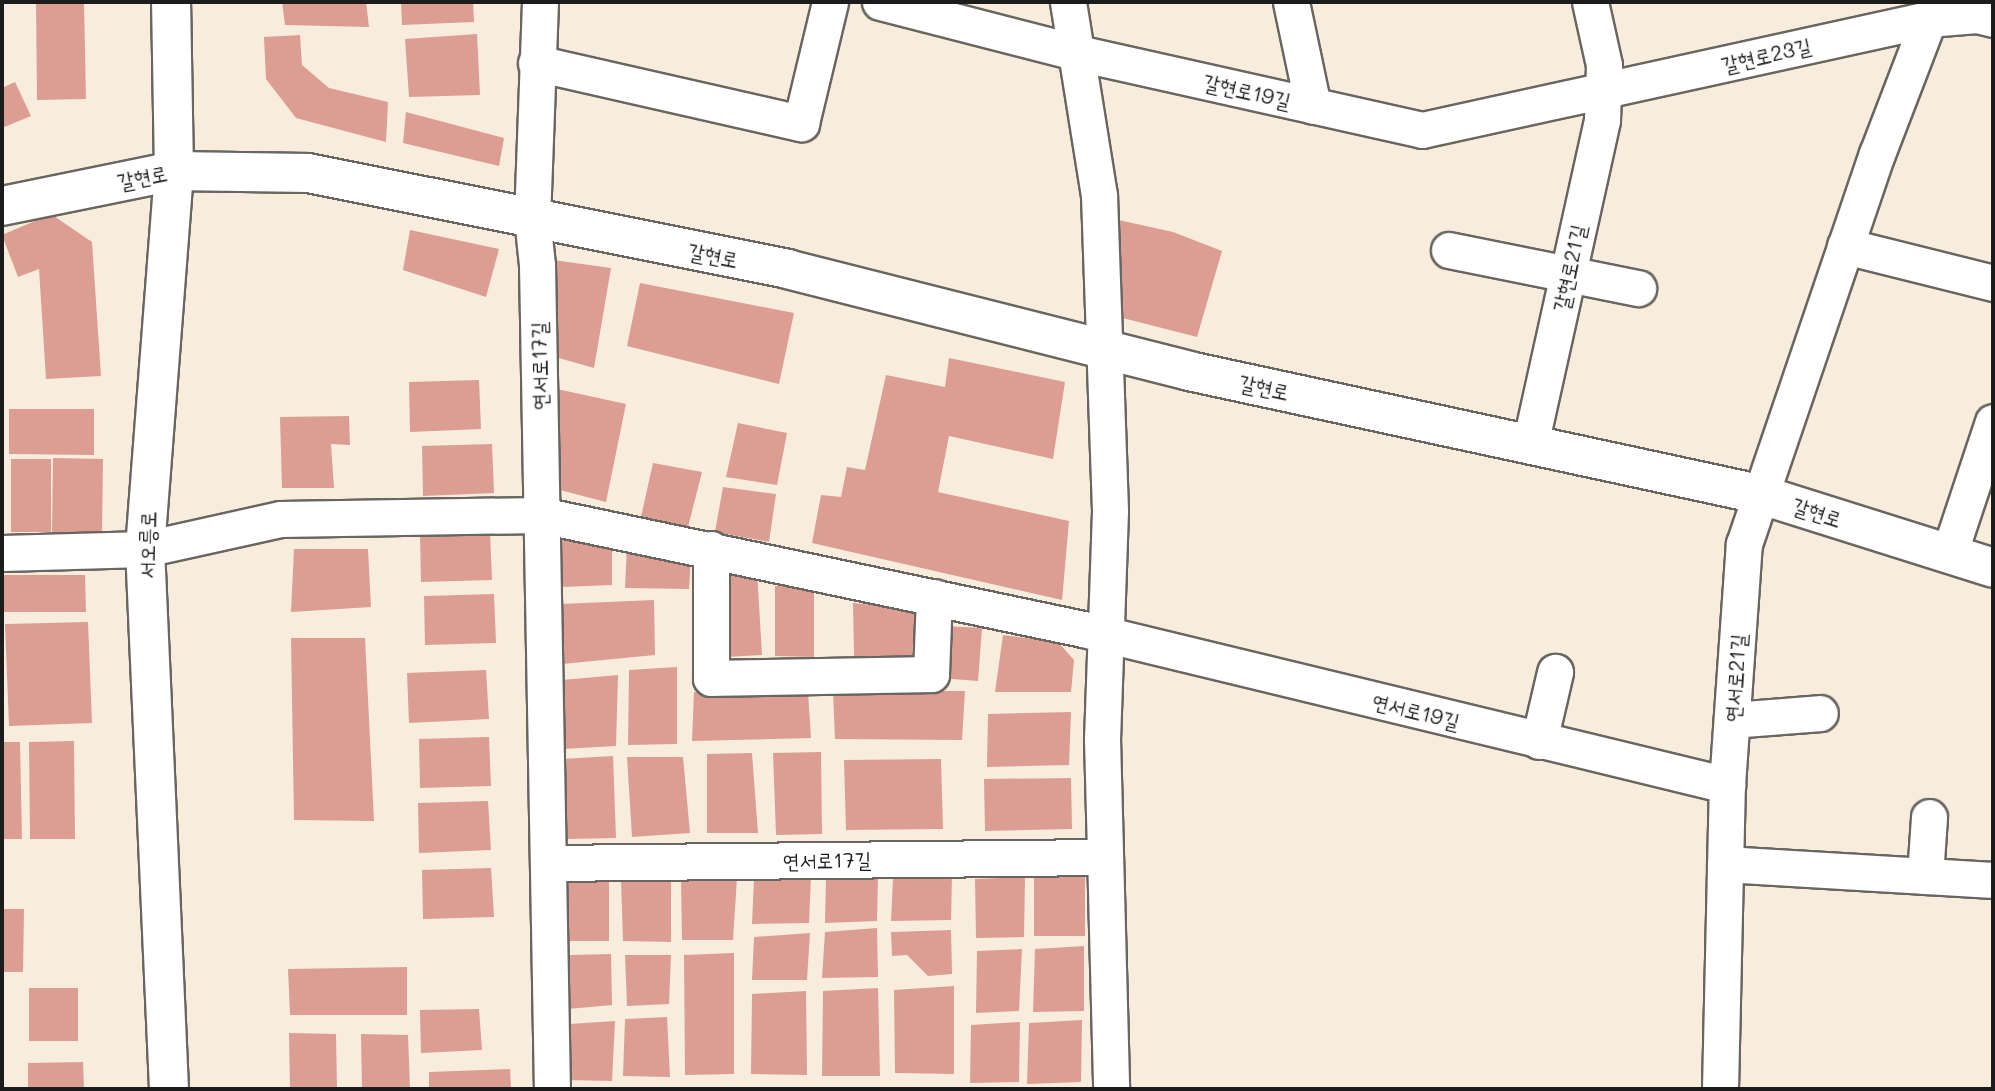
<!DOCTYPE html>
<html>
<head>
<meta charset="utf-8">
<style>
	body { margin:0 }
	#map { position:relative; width:1995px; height:1091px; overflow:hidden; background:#f8eddd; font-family:Mali,"Poor Story",sans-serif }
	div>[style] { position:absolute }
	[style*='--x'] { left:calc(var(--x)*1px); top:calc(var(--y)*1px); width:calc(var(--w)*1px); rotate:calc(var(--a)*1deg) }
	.building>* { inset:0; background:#dc9d92 }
	.roads { filter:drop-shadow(2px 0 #696560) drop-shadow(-2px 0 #696560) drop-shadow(0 2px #696560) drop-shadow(0 -2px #696560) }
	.minor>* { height:35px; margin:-17.5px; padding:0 17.5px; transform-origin:17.5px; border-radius:17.5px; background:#fff }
	.major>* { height:38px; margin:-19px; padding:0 19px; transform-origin:19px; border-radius:19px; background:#fff }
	span { translate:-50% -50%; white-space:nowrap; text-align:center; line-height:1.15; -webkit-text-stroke:7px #fff; paint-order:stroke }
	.street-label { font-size:21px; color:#1c1c1c }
	.frame { position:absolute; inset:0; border:4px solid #1c1c1c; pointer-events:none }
</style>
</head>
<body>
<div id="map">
	<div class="building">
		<div style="clip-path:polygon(36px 2px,84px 2px,86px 99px,37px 100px)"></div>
		<div style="clip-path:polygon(282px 2px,366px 2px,369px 27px,285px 25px)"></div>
		<div style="clip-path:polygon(401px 2px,473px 2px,474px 22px,402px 25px)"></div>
		<div style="clip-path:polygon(477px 34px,480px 95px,409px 97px,405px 39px)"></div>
		<div style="clip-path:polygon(300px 35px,302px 65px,329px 88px,388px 102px,386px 142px,296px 118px,266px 79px,264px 37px)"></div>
		<div style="clip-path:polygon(15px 82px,31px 116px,2px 128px,2px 88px)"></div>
		<div style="clip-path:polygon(406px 112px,504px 138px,499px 166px,403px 143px)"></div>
		<div style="clip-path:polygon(51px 214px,92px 242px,101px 376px,46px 379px,39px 269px,18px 277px,2px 235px)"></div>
		<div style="clip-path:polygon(1114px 219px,1173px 232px,1222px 251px,1197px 337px,1115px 316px)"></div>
		<div style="clip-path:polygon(410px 230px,499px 249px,486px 297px,403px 270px)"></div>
		<div style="clip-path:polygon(553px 260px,611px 268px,594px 368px,555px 357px)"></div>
		<div style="clip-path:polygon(640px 283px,794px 313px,779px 384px,627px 346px)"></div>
		<div style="clip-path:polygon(949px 358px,1065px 382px,1053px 459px,949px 436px,938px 492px,1069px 521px,1062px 600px,812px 543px,821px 495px,841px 497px,847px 467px,865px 470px,886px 375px,945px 387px)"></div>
		<div style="clip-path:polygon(479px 380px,481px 429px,410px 432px,409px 382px)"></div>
		<div style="clip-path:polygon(557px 389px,626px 404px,606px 502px,556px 489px)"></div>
		<div style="clip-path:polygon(9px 409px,94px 409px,94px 455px,9px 454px)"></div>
		<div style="clip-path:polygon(349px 416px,350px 445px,331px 444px,334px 488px,282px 488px,280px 417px)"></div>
		<div style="clip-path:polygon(738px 423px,787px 433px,777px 485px,726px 477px)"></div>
		<div style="clip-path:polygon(492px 444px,494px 493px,423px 496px,422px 446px)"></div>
		<div style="clip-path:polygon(53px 458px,103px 459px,102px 535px,52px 534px)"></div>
		<div style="clip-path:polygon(11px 459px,51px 459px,51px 532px,11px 532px)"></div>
		<div style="clip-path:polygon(653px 463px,702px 472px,688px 527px,641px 517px)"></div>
		<div style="clip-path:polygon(723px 487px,776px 494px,769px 542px,715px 532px)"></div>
		<div style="clip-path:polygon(490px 531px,492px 580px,421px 582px,420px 533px)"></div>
		<div style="clip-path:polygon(561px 535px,612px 538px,612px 585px,562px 587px)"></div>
		<div style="clip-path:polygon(627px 546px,691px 556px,689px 589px,625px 588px)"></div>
		<div style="clip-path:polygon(294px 549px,368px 549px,371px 607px,291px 612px)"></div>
		<div style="clip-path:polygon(757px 571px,762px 655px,726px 657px,721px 572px)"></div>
		<div style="clip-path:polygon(2px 575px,85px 575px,86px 612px,2px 612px)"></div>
		<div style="clip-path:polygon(775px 586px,814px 586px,814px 657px,775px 656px)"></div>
		<div style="clip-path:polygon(494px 594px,496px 643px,425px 645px,424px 596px)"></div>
		<div style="clip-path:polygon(654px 600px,655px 655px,562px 664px,560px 604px)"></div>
		<div style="clip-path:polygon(853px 603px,915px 609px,912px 661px,854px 656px)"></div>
		<div style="clip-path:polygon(88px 622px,92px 723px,9px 726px,5px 624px)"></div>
		<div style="clip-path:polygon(945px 626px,982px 628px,978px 681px,940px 678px)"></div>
		<div style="clip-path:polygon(1003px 635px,1058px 642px,1074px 660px,1071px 692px,995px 692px)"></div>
		<div style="clip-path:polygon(291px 638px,365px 638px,374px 821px,294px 820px)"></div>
		<div style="clip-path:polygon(677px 667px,677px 744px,628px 745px,629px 670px)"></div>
		<div style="clip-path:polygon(486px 670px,489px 719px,409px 723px,407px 673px)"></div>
		<div style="clip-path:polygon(618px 675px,616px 746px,563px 749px,562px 680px)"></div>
		<div style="clip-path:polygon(808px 691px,811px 738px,692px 741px,694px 692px)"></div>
		<div style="clip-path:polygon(833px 691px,965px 691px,962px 740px,835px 739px)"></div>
		<div style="clip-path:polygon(1071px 712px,1069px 765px,987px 767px,988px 714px)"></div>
		<div style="clip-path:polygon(489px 737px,491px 786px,420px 788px,419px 739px)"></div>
		<div style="clip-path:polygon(74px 741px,75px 839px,30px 839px,29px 742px)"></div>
		<div style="clip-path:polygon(2px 742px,20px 742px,22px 839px,2px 839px)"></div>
		<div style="clip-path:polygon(821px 752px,822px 834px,776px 835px,773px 753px)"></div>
		<div style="clip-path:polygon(752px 753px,758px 833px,707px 833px,707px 754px)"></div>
		<div style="clip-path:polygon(613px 756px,616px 838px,565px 839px,561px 759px)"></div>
		<div style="clip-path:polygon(627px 757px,683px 757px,690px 833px,632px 837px)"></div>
		<div style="clip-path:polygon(941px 759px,943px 829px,846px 830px,844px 760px)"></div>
		<div style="clip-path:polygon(1071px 778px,1072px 829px,985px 831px,984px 779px)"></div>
		<div style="clip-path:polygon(488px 801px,491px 850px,419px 853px,418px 803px)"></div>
		<div style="clip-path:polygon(491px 868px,494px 917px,423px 919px,422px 870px)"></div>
		<div style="clip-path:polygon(1085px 874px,1085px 936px,1034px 936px,1034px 877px)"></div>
		<div style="clip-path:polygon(952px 875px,951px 920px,891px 921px,893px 878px)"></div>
		<div style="clip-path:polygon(737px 877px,733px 940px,682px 940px,681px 879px)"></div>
		<div style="clip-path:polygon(811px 877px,809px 923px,752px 924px,754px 879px)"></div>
		<div style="clip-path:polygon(1025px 877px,1024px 937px,976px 938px,975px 879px)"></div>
		<div style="clip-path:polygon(826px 879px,878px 879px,877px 921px,825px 923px)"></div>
		<div style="clip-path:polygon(609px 880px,609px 941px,565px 941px,566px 882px)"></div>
		<div style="clip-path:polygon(621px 880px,671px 880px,671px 942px,623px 941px)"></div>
		<div style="clip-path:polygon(2px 909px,24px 909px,23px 972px,2px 972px)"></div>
		<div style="clip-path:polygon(877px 928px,878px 977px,822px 978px,825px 932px)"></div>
		<div style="clip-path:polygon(951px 930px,952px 974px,928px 976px,907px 955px,892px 956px,891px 932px)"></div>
		<div style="clip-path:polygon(810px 933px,807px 980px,752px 980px,754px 937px)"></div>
		<div style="clip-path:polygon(1084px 946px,1084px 1011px,1033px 1012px,1035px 949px)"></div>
		<div style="clip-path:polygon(1022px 949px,1019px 1011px,976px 1013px,977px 951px)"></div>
		<div style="clip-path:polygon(734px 953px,734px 1074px,685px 1075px,684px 955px)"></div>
		<div style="clip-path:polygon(611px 954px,612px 1005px,568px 1009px,570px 955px)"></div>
		<div style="clip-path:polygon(625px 955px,671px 955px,669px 1004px,627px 1006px)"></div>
		<div style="clip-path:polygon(407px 967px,407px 1015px,290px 1015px,288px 969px)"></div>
		<div style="clip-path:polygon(954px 986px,954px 1074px,895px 1073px,894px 990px)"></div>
		<div style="clip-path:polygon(29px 988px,78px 988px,78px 1041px,29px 1041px)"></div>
		<div style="clip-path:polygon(878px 988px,880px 1076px,822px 1076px,823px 991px)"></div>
		<div style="clip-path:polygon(806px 991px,807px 1075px,751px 1074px,752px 994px)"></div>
		<div style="clip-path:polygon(479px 1009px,482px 1050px,421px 1053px,420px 1010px)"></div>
		<div style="clip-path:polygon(667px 1017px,670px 1077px,623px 1076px,625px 1019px)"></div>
		<div style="clip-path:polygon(1082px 1020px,1081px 1082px,1027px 1084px,1029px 1023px)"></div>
		<div style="clip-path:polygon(615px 1021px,612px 1081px,567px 1080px,569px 1024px)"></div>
		<div style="clip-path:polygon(1020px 1022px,1019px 1082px,970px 1083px,971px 1025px)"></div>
		<div style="clip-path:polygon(289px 1033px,336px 1034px,337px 1089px,290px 1089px)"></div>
		<div style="clip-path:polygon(361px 1034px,408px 1035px,410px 1089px,362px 1089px)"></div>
		<div style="clip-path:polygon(83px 1062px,84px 1089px,28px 1089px,28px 1063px)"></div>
		<div style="clip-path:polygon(510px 1069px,511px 1089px,429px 1089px,429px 1072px)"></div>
	</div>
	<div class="roads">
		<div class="minor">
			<div style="--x:540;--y:2;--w:216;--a:92.1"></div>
			<div style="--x:532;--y:218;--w:47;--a:83.9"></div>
			<div style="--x:537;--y:265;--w:824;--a:88.96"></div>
			<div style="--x:880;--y:2;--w:204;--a:14.4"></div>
			<div style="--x:1078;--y:53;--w:353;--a:12.6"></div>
			<div style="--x:1422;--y:130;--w:518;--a:-12.37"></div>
			<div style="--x:1928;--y:19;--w:49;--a:-4.7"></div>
			<div style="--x:1977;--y:15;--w:16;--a:14"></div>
			<div style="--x:1068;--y:2;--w:195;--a:80.9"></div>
			<div style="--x:1099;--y:195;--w:316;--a:88"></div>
			<div style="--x:1110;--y:511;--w:227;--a:92"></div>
			<div style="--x:1102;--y:738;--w:351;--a:88.5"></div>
			<div style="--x:1291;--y:2;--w:106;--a:78.1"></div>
			<div style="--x:536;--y:63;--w:272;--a:12.8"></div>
			<div style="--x:801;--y:123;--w:124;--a:-76.5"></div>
			<div style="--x:1845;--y:246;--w:153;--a:14"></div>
			<div style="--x:1449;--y:250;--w:193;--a:11.4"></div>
			<div style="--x:1530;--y:445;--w:333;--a:-77.5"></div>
			<div style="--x:1602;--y:120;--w:55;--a:-87.9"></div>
			<div style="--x:1604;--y:65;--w:65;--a:-102.5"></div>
			<div style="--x:711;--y:549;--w:129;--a:90"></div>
			<div style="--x:711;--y:678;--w:220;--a:-1"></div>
			<div style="--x:931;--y:674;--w:77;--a:-87.8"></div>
			<div style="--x:2;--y:553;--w:143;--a:-1.6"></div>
			<div style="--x:145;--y:549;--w:138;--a:-12.5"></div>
			<div style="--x:280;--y:519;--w:261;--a:-0.9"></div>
			<div style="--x:541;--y:515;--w:554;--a:11.88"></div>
			<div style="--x:1083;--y:629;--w:663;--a:13.62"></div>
			<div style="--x:1949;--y:554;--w:139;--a:-71.6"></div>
			<div style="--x:1732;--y:720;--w:88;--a:-4.5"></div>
			<div style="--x:1539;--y:741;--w:71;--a:-76.9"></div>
			<div style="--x:548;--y:863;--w:557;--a:-0.62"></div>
			<div style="--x:1725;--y:864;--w:268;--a:3.4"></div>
			<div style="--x:1925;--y:876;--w:59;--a:-86.1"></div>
			<div style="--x:1720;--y:1089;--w:304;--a:-88.7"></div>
			<div style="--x:1727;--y:785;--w:242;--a:-86"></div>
			<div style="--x:1744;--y:544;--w:412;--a:-71.2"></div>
			<div style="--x:1877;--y:154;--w:162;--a:-69"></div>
		</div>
		<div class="major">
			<div style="--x:2;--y:206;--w:176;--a:-11.5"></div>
			<div style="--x:174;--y:171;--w:134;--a:0.9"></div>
			<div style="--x:308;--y:173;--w:489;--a:11.3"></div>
			<div style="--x:787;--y:269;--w:415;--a:14.2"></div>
			<div style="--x:1189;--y:371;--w:583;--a:12.18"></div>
			<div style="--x:1759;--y:494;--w:245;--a:17.5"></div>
			<div style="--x:169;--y:1089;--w:541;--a:-92.54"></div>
			<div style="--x:145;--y:549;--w:379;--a:-85.6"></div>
			<div style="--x:174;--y:171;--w:169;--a:-91"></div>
		</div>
	</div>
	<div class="street-label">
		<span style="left:1766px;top:55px;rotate:-13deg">갈현로23길</span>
		<span style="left:1247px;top:91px;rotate:13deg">갈현로19길</span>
		<span style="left:142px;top:177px;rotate:-11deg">갈현로</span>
		<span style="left:713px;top:255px;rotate:11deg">갈현로</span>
		<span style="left:1569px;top:268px;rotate:-78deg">갈현로21길</span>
		<span style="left:539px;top:366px;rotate:-91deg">연서로17길</span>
		<span style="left:1264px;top:387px;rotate:12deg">갈현로</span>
		<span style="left:1817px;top:512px;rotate:18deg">갈현로</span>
		<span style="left:147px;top:545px;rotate:-89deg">서오릉로</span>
		<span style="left:1735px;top:678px;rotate:-86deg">연서로21길</span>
		<span style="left:1416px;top:711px;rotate:14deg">연서로19길</span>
		<span style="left:827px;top:860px;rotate:-1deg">연서로17길</span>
	</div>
	<div class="frame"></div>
</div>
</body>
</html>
